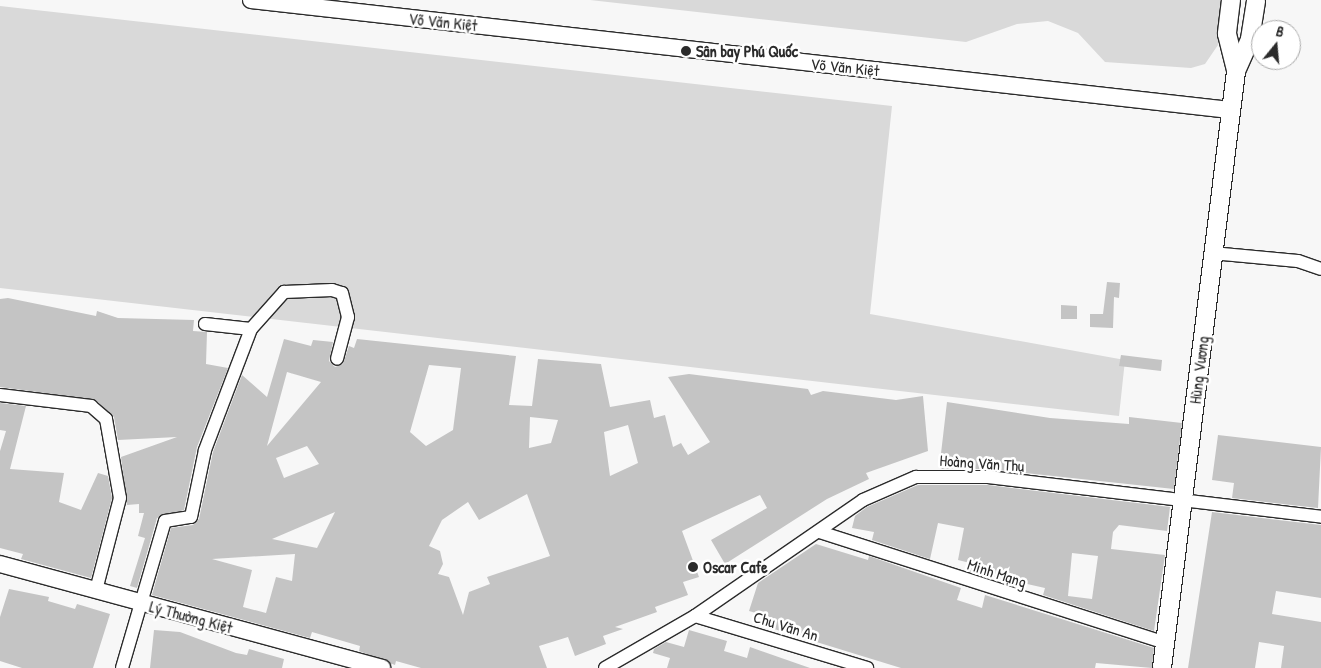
<!DOCTYPE html>
<html>
<head>
<meta charset="utf-8">
<style>
	body { margin:0 }
	#map { position:relative; width:1321px; height:668px; overflow:hidden; background:#f7f7f7; font-family:"Patrick Hand",sans-serif }
	div>[style] { position:absolute }
	[style*='--x'] { left:calc(var(--x)*1px); top:calc(var(--y)*1px); width:calc(var(--w)*1px); rotate:calc(var(--a)*1deg) }
	.green>* { inset:0; background:#d9d9d9 }
	.building>* { inset:0; background:#c4c4c4 }
	.roads { filter:drop-shadow(1px 0 #2b2b2b) drop-shadow(-1px 0 #2b2b2b) drop-shadow(0 1px #2b2b2b) drop-shadow(0 -1px #2b2b2b) }
	.minor>* { height:12px; margin:-6px; padding:0 6px; transform-origin:6px; border-radius:6px; background:#fff }
	.tertiary>* { height:16px; margin:-8px; padding:0 8px; transform-origin:8px; border-radius:8px; background:#fff }
	.secondary>* { height:18px; margin:-9px; padding:0 9px; transform-origin:9px; border-radius:9px; background:#fff }
	.dots>* { width:14px; height:14px; translate:-50% -50%; box-sizing:border-box; border:2px solid #fff; border-radius:50% }
	span { translate:-50% -50%; white-space:nowrap; text-align:center; line-height:1.15; -webkit-text-stroke:5px #fff; paint-order:stroke }
	.street-label { font-size:16px; color:#2b2b2b }
	.poi-label { font-size:16px; color:#2b2b2b; font-weight:700 }
	.left { translate:0 -50%; text-align:left }
	.north { position:absolute; left:1251px; top:20px; width:50px; height:50px; box-sizing:border-box; background:#fff; border:1px solid #aaa; border-radius:50%; rotate:17deg; font-size:14px; font-weight:700; line-height:20px; text-align:center; color:#2b2b2b }
	.north::after { content:''; display:block; margin:auto; width:18px; height:22px; background:#2b2b2b; clip-path:polygon(50% 0,100% 100%,50% 72%,0 100%) }
</style>
</head>
<body>
<div id="map">
	<div class="green">
		<div style="clip-path:polygon(590px 0,1222px 0,1218px 45px,1205px 64px,1191px 68px,1105px 62px,1078px 33px,1048px 21px,1017px 24px,966px 42px)"></div>
		<div style="clip-path:polygon(0 6px,892px 106px,870px 314px,1125px 360px,1119px 416px,0 288px)"></div>
	</div>
	<div class="building">
		<div style="clip-path:polygon(1107px 282px,1120px 283px,1119px 298px,1114px 297px,1113px 328px,1090px 327px,1090px 314px,1103px 314px)"></div>
		<div style="clip-path:polygon(8px 298px,96px 316px,97px 311px,118px 318px,194px 320px,193px 331px,207px 332px,206px 364px,228px 368px,197px 447px,184px 510px,157px 518px,137px 588px,130px 586px,145px 538px,138px 536px,144px 513px,139px 513px,139px 504px,127px 505px,121px 457px,177px 437px,118px 440px,114px 417px,96px 400px,0 387px,0 299px)"></div>
		<div style="clip-path:polygon(1061px 305px,1077px 306px,1077px 319px,1061px 319px)"></div>
		<div style="clip-path:polygon(evenodd,284px 339px,311px 346px,313px 340px,333px 342px,329px 361px,335px 367px,343px 364px,349px 346px,354px 348px,357px 339px,516px 356px,509px 405px,532px 406px,538px 359px,601px 364px,610px 407px,650px 400px,654px 418px,665px 415px,673px 447px,681px 443px,688px 455px,710px 442px,668px 377px,689px 374px,808px 389px,811px 395px,823px 391px,896px 400px,923px 396px,928px 451px,866px 473px,869px 479px,827px 499px,725px 564px,711px 540px,767px 508px,760px 495px,682px 531px,699px 577px,683px 582px,688px 595px,655px 607px,657px 612px,615px 627px,623px 629px,603px 636px,606px 644px,575px 656px,568px 637px,539px 646px,547px 668px,421px 668px,396px 661px,395px 665px,359px 651px,360px 646px,312px 632px,310px 638px,152px 595px,171px 528px,193px 525px,199px 519px,213px 452px,242px 375px,267px 397px,284px 339px,429px 365px,461px 368px,453px 430px,426px 446px,410px 432px,429px 365px,284px 339px,287px 372px,321px 382px,267px 446px,287px 372px,284px 339px,530px 417px,558px 420px,551px 443px,529px 448px,530px 417px,284px 339px,628px 425px,638px 463px,610px 476px,604px 432px,628px 425px,284px 339px,307px 446px,319px 464px,284px 478px,276px 458px,307px 446px,284px 339px,527px 494px,550px 556px,487px 577px,490px 584px,469px 592px,463px 615px,449px 577px,438px 574px,443px 564px,440px 551px,429px 546px,442px 520px,468px 502px,479px 520px,527px 494px,284px 339px,335px 512px,317px 548px,272px 539px,335px 512px,284px 339px,295px 554px,292px 581px,276px 577px,266px 613px,243px 607px,252px 570px,212px 559px,295px 554px)"></div>
		<div style="clip-path:polygon(1121px 355px,1162px 360px,1161px 371px,1119px 366px)"></div>
		<div style="clip-path:polygon(947px 402px,1050px 418px,1129px 424px,1129px 417px,1182px 423px,1174px 489px,989px 469px,940px 469px,961px 460px,940px 462px)"></div>
		<div style="clip-path:polygon(0 403px,26px 406px,10px 469px,64px 473px,59px 502px,81px 510px,98px 473px,108px 476px,112px 498px,91px 578px,21px 559px,23px 554px,0 548px,0 451px,6px 431px,0 430px)"></div>
		<div style="clip-path:polygon(1218px 435px,1321px 447px,1318px 508px,1232px 498px,1234px 483px,1212px 480px)"></div>
		<div style="clip-path:polygon(evenodd,918px 485px,988px 485px,1170px 507px,1167px 531px,1119px 525px,1113px 532px,1111px 549px,1165px 555px,1154px 631px,1043px 595px,1045px 588px,968px 571px,970px 563px,958px 560px,964px 528px,938px 523px,930px 559px,872px 540px,874px 532px,852px 528px,855px 516px,867px 507px,918px 485px,1072px 553px,1098px 556px,1092px 599px,1068px 596px,1072px 553px)"></div>
		<div style="clip-path:polygon(1212px 512px,1321px 525px,1321px 598px,1276px 591px,1272px 614px,1321px 622px,1321px 668px,1281px 668px,1284px 646px,1259px 642px,1255px 668px,1188px 668px)"></div>
		<div style="clip-path:polygon(816px 544px,868px 560px,869px 556px,961px 588px,957px 600px,982px 608px,985px 595px,1154px 648px,1152px 668px,1096px 663px,1095px 668px,901px 668px,761px 625px,763px 615px,749px 611px,758px 583px)"></div>
		<div style="clip-path:polygon(9px 589px,49px 597px,48px 601px,75px 609px,77px 604px,110px 614px,93px 668px,22px 668px,0 661px,0 617px)"></div>
		<div style="clip-path:polygon(154px 630px,180px 632px,236px 653px,247px 655px,249px 649px,284px 659px,282px 668px,150px 668px)"></div>
		<div style="clip-path:polygon(689px 630px,727px 641px,724px 651px,747px 658px,750px 647px,810px 668px,667px 668px,670px 658px,653px 653px,654px 649px,666px 642px,684px 647px)"></div>
	</div>
	<div class="roads">
		<div class="minor">
			<div style="--x:1212;--y:253;--w:86;--a:5.3"></div>
			<div style="--x:1298;--y:261;--w:24;--a:19"></div>
			<div style="--x:205;--y:324;--w:46;--a:6.2"></div>
			<div style="--x:251;--y:329;--w:50;--a:-48.3"></div>
			<div style="--x:284;--y:292;--w:48;--a:-2.4"></div>
			<div style="--x:332;--y:290;--w:10;--a:17"></div>
			<div style="--x:342;--y:293;--w:25;--a:76"></div>
			<div style="--x:348;--y:317;--w:43;--a:104.7"></div>
			<div style="--x:0;--y:395;--w:92;--a:6.9"></div>
			<div style="--x:91;--y:406;--w:20;--a:41"></div>
			<div style="--x:106;--y:419;--w:80;--a:80"></div>
			<div style="--x:120;--y:498;--w:95;--a:104.6"></div>
			<div style="--x:820;--y:532;--w:362;--a:17.8"></div>
			<div style="--x:695;--y:616;--w:180;--a:16.8"></div>
			<div style="--x:122;--y:668;--w:153;--a:-73.7"></div>
			<div style="--x:165;--y:521;--w:26;--a:-9"></div>
			<div style="--x:191;--y:517;--w:68;--a:-78.2"></div>
			<div style="--x:205;--y:450;--w:129;--a:-69.2"></div>
			<div style="--x:605;--y:668;--w:104;--a:-30"></div>
			<div style="--x:695;--y:616;--w:204;--a:-34.6"></div>
			<div style="--x:863;--y:500;--w:58;--a:-23.5"></div>
			<div style="--x:916;--y:477;--w:72;--a:0"></div>
			<div style="--x:988;--y:477;--w:335;--a:6.8"></div>
		</div>
		<div class="tertiary">
			<div style="--x:251;--y:0;--w:985;--a:6.41"></div>
			<div style="--x:0;--y:564;--w:396;--a:15.2"></div>
		</div>
		<div class="secondary">
			<div style="--x:1231;--y:0;--w:34;--a:97"></div>
			<div style="--x:1227;--y:34;--w:38;--a:76"></div>
			<div style="--x:1162;--y:668;--w:602;--a:-82.93"></div>
			<div style="--x:1236;--y:71;--w:35;--a:-66"></div>
			<div style="--x:1250;--y:39;--w:39;--a:-81"></div>
		</div>
	</div>
	<div class="dots">
		<div style="left:686px;top:51px;background:#2b2b2b"></div>
		<div style="left:693px;top:567px;background:#2b2b2b"></div>
	</div>
	<div class="street-label">
		<span style="left:443px;top:22px;rotate:6deg">Võ Văn Kiệt</span>
		<span style="left:845px;top:67px;rotate:6deg">Võ Văn Kiệt</span>
		<span style="left:1199px;top:370px;rotate:-83deg">Hùng Vương</span>
		<span style="left:982px;top:463px;rotate:4deg">Hoàng Văn Thụ</span>
		<span style="left:997px;top:573px;rotate:18deg">Minh Mạng</span>
		<span style="left:191px;top:617px;rotate:15deg">Lý Thường Kiệt</span>
		<span style="left:786px;top:626px;rotate:17deg">Chu Văn An</span>
	</div>
	<div class="poi-label">
		<span class="left" style="left:696px;top:51px">Sân bay Phú Quốc</span>
		<span class="left" style="left:703px;top:567px">Oscar Cafe</span>
	</div>
	<div class="north">B</div>
</div>
</body>
</html>
